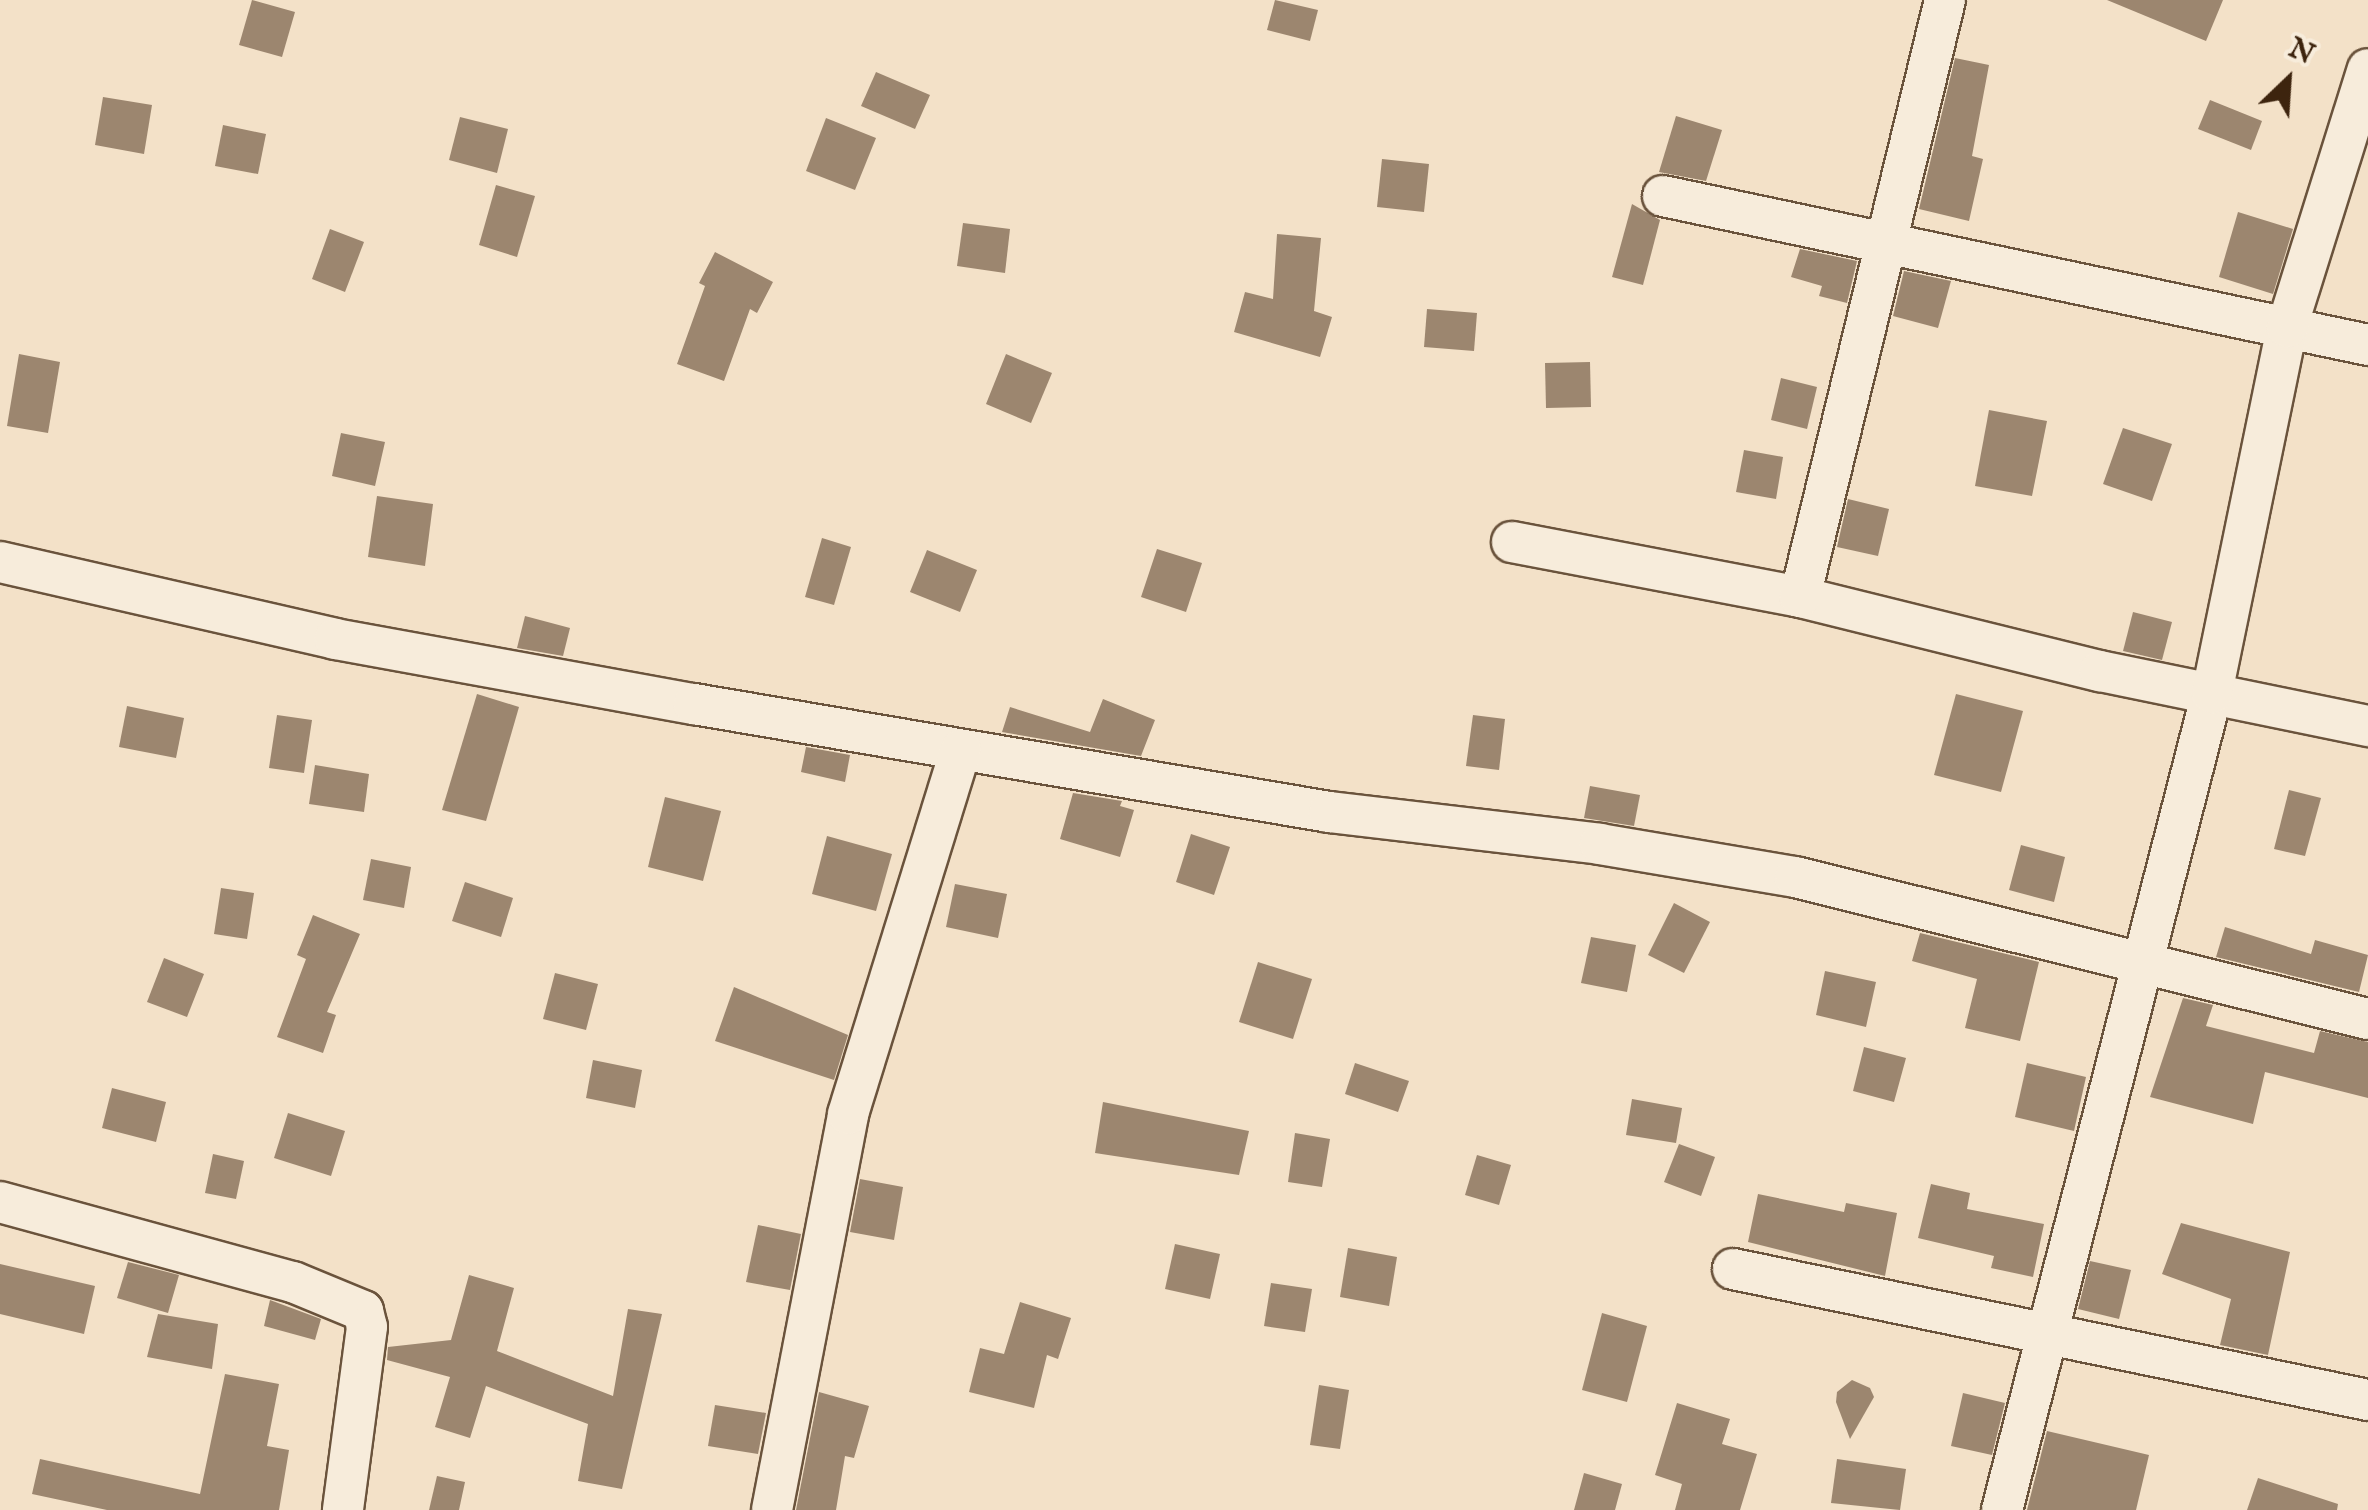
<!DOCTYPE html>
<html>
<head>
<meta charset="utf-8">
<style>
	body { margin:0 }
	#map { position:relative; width:2368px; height:1510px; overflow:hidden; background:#f3e1c8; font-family:"IM FELL English",serif }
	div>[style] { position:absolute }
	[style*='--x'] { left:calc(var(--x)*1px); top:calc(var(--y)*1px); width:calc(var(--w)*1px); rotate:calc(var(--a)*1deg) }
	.building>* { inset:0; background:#9c866f }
	.roads { filter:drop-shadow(2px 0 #6a533c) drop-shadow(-2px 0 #6a533c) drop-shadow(0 2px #6a533c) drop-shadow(0 -2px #6a533c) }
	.minor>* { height:40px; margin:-20px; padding:0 20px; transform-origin:20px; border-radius:20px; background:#f7ecdb }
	span { translate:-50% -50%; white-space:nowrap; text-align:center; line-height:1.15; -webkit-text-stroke:10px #f7ecdb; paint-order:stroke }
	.north { position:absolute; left:2238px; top:30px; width:100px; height:100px; -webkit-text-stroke:8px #f7ecdb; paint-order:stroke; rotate:25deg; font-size:28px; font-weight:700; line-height:40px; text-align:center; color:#3d240e }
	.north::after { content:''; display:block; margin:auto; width:35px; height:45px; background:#3d240e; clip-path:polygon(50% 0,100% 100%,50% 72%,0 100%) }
</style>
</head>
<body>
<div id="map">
	<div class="building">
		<div style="clip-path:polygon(252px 0,295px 12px,282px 57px,239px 45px)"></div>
		<div style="clip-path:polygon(1275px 0,1318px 10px,1310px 41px,1267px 30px)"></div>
		<div style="clip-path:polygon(2107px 0,2223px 0,2206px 41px)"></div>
		<div style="clip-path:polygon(1955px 58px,1989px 65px,1972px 156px,1983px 159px,1969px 221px,1919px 209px)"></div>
		<div style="clip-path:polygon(876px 72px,930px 95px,915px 129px,861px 106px)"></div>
		<div style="clip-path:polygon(103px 97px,152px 105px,144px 154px,95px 145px)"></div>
		<div style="clip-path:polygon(2210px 100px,2262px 121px,2251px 150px,2198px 129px)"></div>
		<div style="clip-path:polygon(1676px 116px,1722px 130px,1706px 181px,1659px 172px)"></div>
		<div style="clip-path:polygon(460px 117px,508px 129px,497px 173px,449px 160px)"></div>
		<div style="clip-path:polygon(826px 118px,876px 138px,855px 190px,806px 171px)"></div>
		<div style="clip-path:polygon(223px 125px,266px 134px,258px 174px,215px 166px)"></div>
		<div style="clip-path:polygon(1382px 159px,1429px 164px,1424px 212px,1377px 207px)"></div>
		<div style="clip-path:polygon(496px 185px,535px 196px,517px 257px,479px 245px)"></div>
		<div style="clip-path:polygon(1632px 204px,1660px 220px,1643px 285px,1612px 277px)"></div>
		<div style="clip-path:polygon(2238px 212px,2293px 229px,2273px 294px,2219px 277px)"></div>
		<div style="clip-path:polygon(963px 223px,1010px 229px,1005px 273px,957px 266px)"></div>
		<div style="clip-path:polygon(330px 229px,364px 242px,345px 292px,312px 279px)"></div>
		<div style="clip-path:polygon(1277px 234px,1321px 238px,1314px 311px,1332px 317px,1320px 357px,1234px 332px,1245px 292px,1273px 299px)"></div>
		<div style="clip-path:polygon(1800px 249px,1857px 261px,1847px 303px,1819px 296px,1822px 286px,1791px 277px)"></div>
		<div style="clip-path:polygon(715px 252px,773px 282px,757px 313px,750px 309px,724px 381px,677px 364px,705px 286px,699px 283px)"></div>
		<div style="clip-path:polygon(1904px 271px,1951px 281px,1938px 328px,1893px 316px)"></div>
		<div style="clip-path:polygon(1427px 309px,1477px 313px,1474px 351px,1424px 347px)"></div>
		<div style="clip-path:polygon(19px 354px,60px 362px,48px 433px,7px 426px)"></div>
		<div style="clip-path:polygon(1006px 354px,1052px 373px,1031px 423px,986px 404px)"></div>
		<div style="clip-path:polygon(1590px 362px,1591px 407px,1546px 408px,1545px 363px)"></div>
		<div style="clip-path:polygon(1781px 378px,1817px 387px,1807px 429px,1771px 420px)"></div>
		<div style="clip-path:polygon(1989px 410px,2047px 421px,2032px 496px,1975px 486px)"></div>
		<div style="clip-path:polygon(2123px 428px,2172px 444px,2152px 501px,2103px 484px)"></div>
		<div style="clip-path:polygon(341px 433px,385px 442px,375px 486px,332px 476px)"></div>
		<div style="clip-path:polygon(1744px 450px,1783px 457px,1776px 499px,1736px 492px)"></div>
		<div style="clip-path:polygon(377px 496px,433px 504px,425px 566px,368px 557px)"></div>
		<div style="clip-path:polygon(1848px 499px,1889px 509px,1878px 556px,1837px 547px)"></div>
		<div style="clip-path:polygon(822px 538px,851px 547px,834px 605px,805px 597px)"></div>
		<div style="clip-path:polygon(1157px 549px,1202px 563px,1186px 612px,1141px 597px)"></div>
		<div style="clip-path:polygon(927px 550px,977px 570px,960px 612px,910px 592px)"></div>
		<div style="clip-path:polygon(2133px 612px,2172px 622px,2162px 660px,2123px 651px)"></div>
		<div style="clip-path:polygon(525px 616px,570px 628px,563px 656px,517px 648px)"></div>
		<div style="clip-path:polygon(477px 694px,519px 707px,486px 821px,442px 810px)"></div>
		<div style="clip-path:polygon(1956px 694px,2023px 711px,2001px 792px,1934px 775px)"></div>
		<div style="clip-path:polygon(1103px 699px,1155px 720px,1141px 756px,1002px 732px,1010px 707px,1090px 732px)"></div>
		<div style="clip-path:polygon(127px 706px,184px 718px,176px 758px,119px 747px)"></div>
		<div style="clip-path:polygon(277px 715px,312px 720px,304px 773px,269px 768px)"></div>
		<div style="clip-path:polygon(1473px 715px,1505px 719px,1499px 770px,1466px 766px)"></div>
		<div style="clip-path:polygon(806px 747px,850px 755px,845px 782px,801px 772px)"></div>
		<div style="clip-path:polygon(315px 765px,369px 774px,364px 812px,309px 804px)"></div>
		<div style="clip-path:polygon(1590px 786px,1640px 795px,1634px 826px,1584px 818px)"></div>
		<div style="clip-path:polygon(2289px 790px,2321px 798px,2305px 856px,2274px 849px)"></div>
		<div style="clip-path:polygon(1073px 793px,1122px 801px,1120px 806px,1134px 810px,1120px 857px,1060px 839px)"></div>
		<div style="clip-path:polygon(665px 797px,721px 811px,703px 881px,648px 867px)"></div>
		<div style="clip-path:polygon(1191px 834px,1230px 847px,1214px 895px,1176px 882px)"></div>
		<div style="clip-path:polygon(827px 836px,892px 854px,876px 911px,812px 894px)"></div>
		<div style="clip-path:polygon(2021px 845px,2065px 857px,2054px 902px,2009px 890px)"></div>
		<div style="clip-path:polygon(371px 859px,411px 867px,404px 908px,363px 900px)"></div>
		<div style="clip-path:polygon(465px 882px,513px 898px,501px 937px,452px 921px)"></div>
		<div style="clip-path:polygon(955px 884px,1007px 894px,998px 938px,946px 927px)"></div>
		<div style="clip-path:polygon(221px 888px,254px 893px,247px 939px,214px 934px)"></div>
		<div style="clip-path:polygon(1674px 903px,1710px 922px,1684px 973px,1648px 955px)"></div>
		<div style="clip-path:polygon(313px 915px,360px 934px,327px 1012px,336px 1015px,323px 1053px,277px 1037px,306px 959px,297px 955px)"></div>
		<div style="clip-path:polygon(2225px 927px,2311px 954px,2315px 940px,2368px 955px,2359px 992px,2216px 957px)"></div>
		<div style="clip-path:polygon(1920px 933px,2039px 962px,2020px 1041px,1965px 1028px,1977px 979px,1912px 961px)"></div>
		<div style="clip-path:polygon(1591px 937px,1636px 945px,1627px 992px,1581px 983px)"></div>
		<div style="clip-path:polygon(164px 958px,204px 974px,187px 1017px,147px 1002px)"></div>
		<div style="clip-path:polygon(1258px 962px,1312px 979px,1293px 1039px,1239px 1022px)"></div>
		<div style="clip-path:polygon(1825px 971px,1876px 982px,1866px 1027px,1816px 1015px)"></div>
		<div style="clip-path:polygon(555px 973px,598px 984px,586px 1030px,543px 1019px)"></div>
		<div style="clip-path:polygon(734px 987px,848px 1035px,834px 1080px,715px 1041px)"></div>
		<div style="clip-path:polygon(2183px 998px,2213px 1005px,2206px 1026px,2314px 1053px,2320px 1031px,2368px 1042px,2368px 1098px,2265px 1072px,2253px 1124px,2150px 1097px)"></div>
		<div style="clip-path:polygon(1864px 1047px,1906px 1058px,1894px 1102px,1853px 1091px)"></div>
		<div style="clip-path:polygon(593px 1060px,642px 1070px,635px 1108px,586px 1098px)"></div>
		<div style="clip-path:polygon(1355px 1063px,1409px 1081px,1398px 1112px,1345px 1094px)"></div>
		<div style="clip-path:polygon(2027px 1063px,2086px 1077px,2074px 1131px,2015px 1117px)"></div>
		<div style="clip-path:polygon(112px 1088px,166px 1102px,156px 1142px,102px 1128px)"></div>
		<div style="clip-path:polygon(1632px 1099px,1682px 1108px,1676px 1143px,1626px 1135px)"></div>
		<div style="clip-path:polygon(1103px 1102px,1249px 1131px,1239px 1175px,1095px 1153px)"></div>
		<div style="clip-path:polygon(288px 1113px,345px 1131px,331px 1176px,274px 1158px)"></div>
		<div style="clip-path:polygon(1295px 1133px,1330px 1139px,1322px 1187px,1288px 1182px)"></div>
		<div style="clip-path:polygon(1679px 1144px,1715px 1157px,1701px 1196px,1664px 1182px)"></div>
		<div style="clip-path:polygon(213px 1154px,244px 1161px,236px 1199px,205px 1193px)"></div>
		<div style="clip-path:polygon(1477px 1155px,1511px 1165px,1499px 1205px,1465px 1195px)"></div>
		<div style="clip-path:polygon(860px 1179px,903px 1187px,894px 1240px,850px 1232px)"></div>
		<div style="clip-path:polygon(1931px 1184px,1970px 1193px,1967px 1209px,2044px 1224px,2033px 1277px,1991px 1268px,1994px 1256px,1918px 1238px)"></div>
		<div style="clip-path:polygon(1758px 1194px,1844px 1212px,1846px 1203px,1897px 1213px,1885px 1276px,1748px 1242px)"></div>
		<div style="clip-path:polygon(2181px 1223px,2290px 1252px,2268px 1355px,2220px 1345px,2231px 1299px,2162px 1274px)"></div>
		<div style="clip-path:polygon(758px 1225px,801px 1234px,790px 1290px,746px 1282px)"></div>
		<div style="clip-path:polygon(1175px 1244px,1220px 1254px,1210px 1299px,1165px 1289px)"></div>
		<div style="clip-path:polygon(1348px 1248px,1397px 1257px,1389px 1306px,1340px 1297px)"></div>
		<div style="clip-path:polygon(2090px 1261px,2131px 1270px,2119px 1319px,2078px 1309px)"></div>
		<div style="clip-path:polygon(128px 1262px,179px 1275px,168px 1313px,117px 1298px)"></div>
		<div style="clip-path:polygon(0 1264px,95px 1286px,84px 1334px,0 1314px)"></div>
		<div style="clip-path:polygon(469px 1275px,514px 1288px,497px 1351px,613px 1396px,628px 1309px,662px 1314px,622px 1489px,578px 1481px,588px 1424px,486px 1386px,470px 1438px,435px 1427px,450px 1377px,387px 1360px,388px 1347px,451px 1340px)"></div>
		<div style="clip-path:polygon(1271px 1283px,1312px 1289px,1305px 1332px,1264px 1326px)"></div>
		<div style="clip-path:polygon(270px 1300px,321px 1319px,315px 1340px,264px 1326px)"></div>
		<div style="clip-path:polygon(1020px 1302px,1071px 1318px,1058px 1359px,1047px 1355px,1034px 1408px,969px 1392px,980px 1348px,1004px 1354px)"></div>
		<div style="clip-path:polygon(1602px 1313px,1647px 1326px,1627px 1402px,1582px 1390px)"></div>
		<div style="clip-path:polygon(158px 1314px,218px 1324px,212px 1369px,147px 1357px)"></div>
		<div style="clip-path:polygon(225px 1374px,279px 1384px,267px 1446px,289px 1450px,279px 1510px,107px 1510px,32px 1494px,40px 1459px,200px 1494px)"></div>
		<div style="clip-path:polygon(1852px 1380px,1870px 1388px,1874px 1397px,1850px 1439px,1836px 1402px,1837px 1392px)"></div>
		<div style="clip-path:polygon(1319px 1385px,1349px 1390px,1340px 1449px,1310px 1445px)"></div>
		<div style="clip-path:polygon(819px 1392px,869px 1406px,854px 1458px,845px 1456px,836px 1510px,796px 1510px)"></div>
		<div style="clip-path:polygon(1963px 1393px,2005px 1403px,1992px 1455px,1951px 1446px)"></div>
		<div style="clip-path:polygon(1677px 1403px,1730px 1419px,1722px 1444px,1757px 1454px,1740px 1510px,1675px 1510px,1682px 1484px,1655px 1475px)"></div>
		<div style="clip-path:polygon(715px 1405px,766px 1413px,758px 1454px,708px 1446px)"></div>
		<div style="clip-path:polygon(2047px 1431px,2149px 1455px,2136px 1510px,2027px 1510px)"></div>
		<div style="clip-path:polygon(1837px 1459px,1906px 1469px,1900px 1510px,1831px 1503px)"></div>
		<div style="clip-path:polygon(1584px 1473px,1622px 1484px,1615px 1510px,1574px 1510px)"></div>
		<div style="clip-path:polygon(437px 1476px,465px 1482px,459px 1510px,429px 1510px)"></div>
		<div style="clip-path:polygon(2258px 1478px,2338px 1504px,2337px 1510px,2247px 1510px)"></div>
	</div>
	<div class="roads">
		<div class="minor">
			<div style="--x:1663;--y:196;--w:721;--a:11.93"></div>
			<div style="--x:1512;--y:542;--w:293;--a:10.8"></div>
			<div style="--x:1800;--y:597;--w:309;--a:13.9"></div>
			<div style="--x:2100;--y:671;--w:274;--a:11.6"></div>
			<div style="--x:0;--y:562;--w:344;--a:12.9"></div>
			<div style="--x:335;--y:639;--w:365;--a:10.3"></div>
			<div style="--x:694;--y:704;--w:644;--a:9.65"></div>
			<div style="--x:1329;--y:812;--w:273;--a:6.7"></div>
			<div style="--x:1600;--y:844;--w:198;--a:9.6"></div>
			<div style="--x:1795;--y:877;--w:590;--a:13.92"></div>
			<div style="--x:1800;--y:597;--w:614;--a:-76.35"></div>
			<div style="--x:0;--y:1202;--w:304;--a:15.3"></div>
			<div style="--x:293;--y:1282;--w:76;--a:22.5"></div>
			<div style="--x:363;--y:1311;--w:16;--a:76"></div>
			<div style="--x:367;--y:1327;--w:185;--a:97.5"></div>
			<div style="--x:1733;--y:1269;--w:648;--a:11.66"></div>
			<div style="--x:772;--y:1510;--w:403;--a:-79.1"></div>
			<div style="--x:848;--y:1114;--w:381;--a:-72.8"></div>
			<div style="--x:2002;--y:1510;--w:844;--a:-75.58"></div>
			<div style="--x:2212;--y:693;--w:374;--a:-78.4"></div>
			<div style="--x:2287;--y:327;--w:270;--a:-72.6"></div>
		</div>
	</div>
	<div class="north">N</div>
</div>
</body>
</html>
